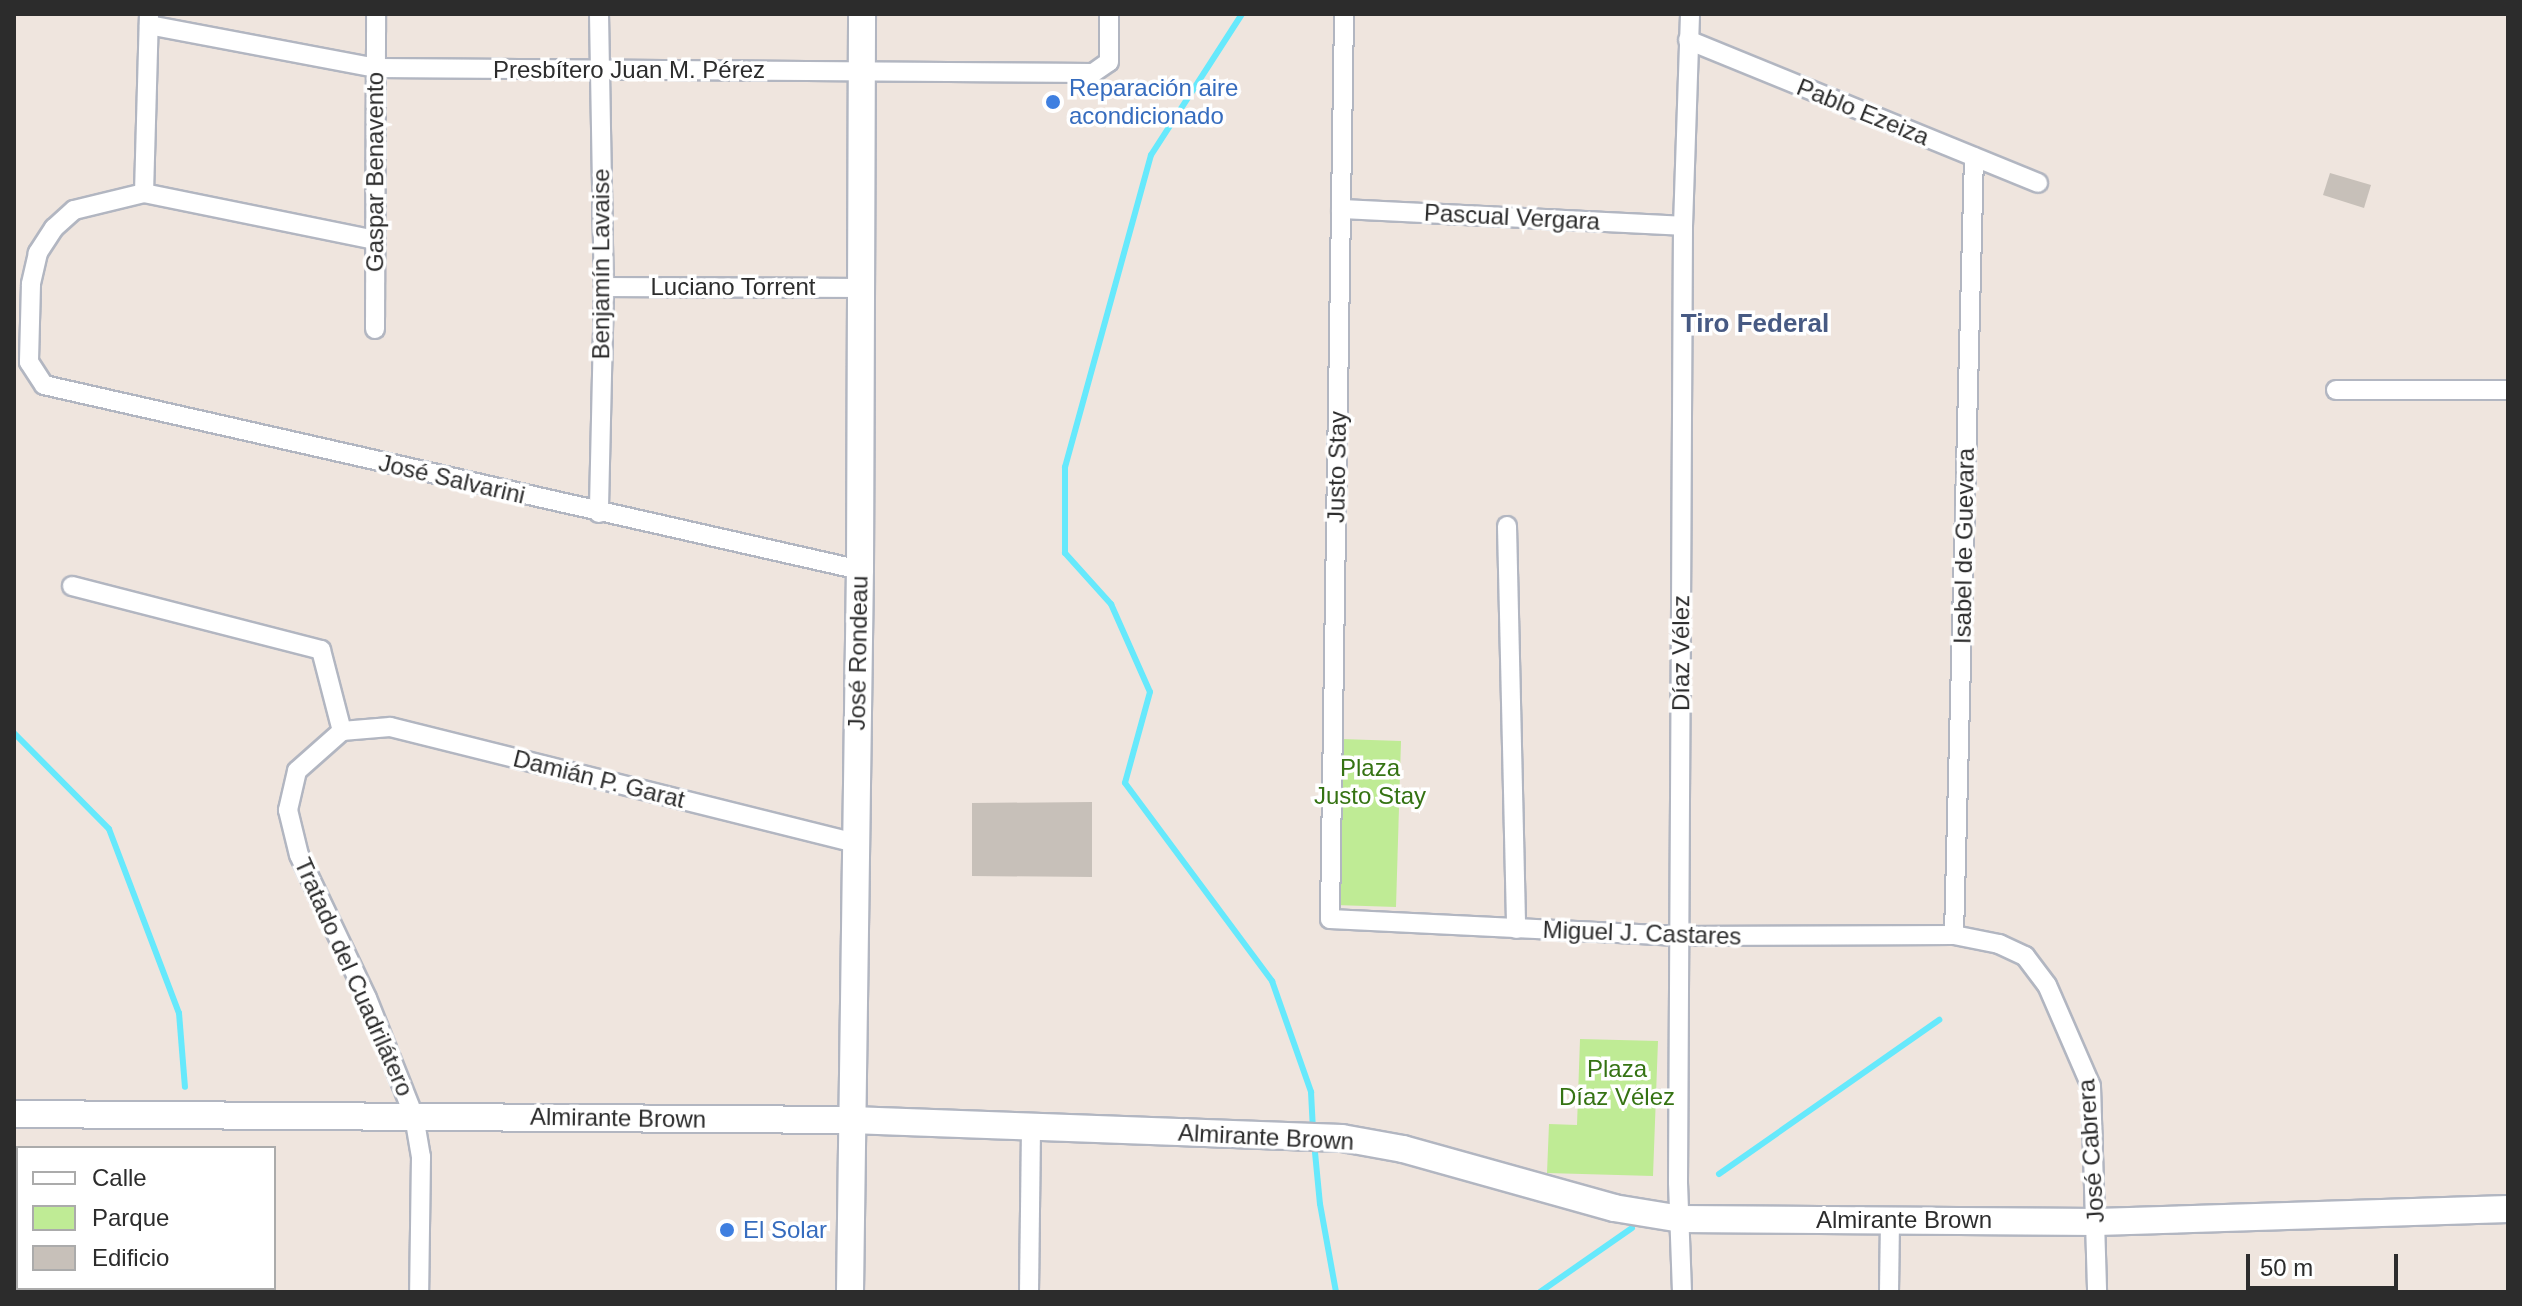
<!DOCTYPE html>
<html>
<head>
<meta charset="utf-8">
<style>
	body { margin:0 }
	#map { position:relative; width:2522px; height:1306px; overflow:hidden; background:#efe5de; font-family:Helvetica,sans-serif }
	div>[style] { position:absolute }
	[style*='--x'] { left:calc(var(--x)*1px); top:calc(var(--y)*1px); width:calc(var(--w)*1px); rotate:calc(var(--a)*1deg) }
	.green>* { inset:0; background:#bfeb95 }
	.stream>* { height:6px; margin:-3px; padding:0 3px; transform-origin:3px; border-radius:3px; background:#66e9fc }
	.building>* { inset:0; background:#c7c0b9 }
	.roads { filter:drop-shadow(2px 0 #b2b6c1) drop-shadow(-2px 0 #b2b6c1) drop-shadow(0 2px #b2b6c1) drop-shadow(0 -2px #b2b6c1) }
	.street>* { height:18px; margin:-9px; padding:0 9px; transform-origin:9px; border-radius:9px; background:#fff }
	.secondary>* { height:26px; margin:-13px; padding:0 13px; transform-origin:13px; border-radius:13px; background:#fff }
	.dots>* { width:22px; height:22px; translate:-50% -50%; box-sizing:border-box; border:4px solid #fff; border-radius:50% }
	span { translate:-50% -50%; white-space:nowrap; text-align:center; line-height:1.15; -webkit-text-stroke:7px #fff; paint-order:stroke }
	.street-label { font-size:24px; color:#2c2c2c }
	.shop-label { font-size:24px; color:#366cbe }
	.left { translate:0 -50%; text-align:left }
	.park-label { font-size:24px; color:#357313 }
	.neighbourhood-label { font-size:26px; color:#475a83; font-weight:700 }
	.frame { position:absolute; inset:0; border:16px solid #2c2c2c; pointer-events:none }
	.legend { position:absolute; left:16px; top:1146px; width:260px; height:144px; box-sizing:border-box; background:#fff; border:2px solid #ababab; margin:0; padding:10px 14px; list-style:none; font-size:24px; color:#2c2c2c }
	.legend li { display:flex; align-items:center; gap:16px; height:40px }
	.legend b { width:40px; border:2px solid #ababab }
	.scale { position:absolute; left:2246px; top:1254px; width:152px; height:36px; box-sizing:border-box; border:4px solid #2c2c2c; border-top:0; padding-left:10px; font-size:24px; line-height:28px; white-space:nowrap; color:#2c2c2c; -webkit-text-stroke:6px #fff; paint-order:stroke }
</style>
</head>
<body>
<div id="map">
	<div class="green">
		<div style="clip-path:polygon(1341px 739px,1401px 741px,1396px 907px,1335px 905px)"></div>
		<div style="clip-path:polygon(1580px 1039px,1658px 1041px,1653px 1176px,1547px 1173px,1549px 1124px,1577px 1125px)"></div>
	</div>
	<div class="stream">
		<div style="--x:1242;--y:14;--w:168;--a:122.8"></div>
		<div style="--x:1151;--y:155;--w:324;--a:105.4"></div>
		<div style="--x:1065;--y:467;--w:86;--a:90"></div>
		<div style="--x:1065;--y:553;--w:69;--a:48"></div>
		<div style="--x:1111;--y:604;--w:96;--a:66.1"></div>
		<div style="--x:1150;--y:692;--w:94;--a:105.4"></div>
		<div style="--x:1125;--y:783;--w:247;--a:53.4"></div>
		<div style="--x:1272;--y:981;--w:118;--a:70.6"></div>
		<div style="--x:1311;--y:1092;--w:39;--a:87"></div>
		<div style="--x:14;--y:733;--w:135;--a:45.3"></div>
		<div style="--x:109;--y:829;--w:197;--a:69.2"></div>
		<div style="--x:179;--y:1013;--w:74;--a:85.4"></div>
		<div style="--x:1314;--y:1142;--w:62;--a:84.5"></div>
		<div style="--x:1320;--y:1204;--w:89;--a:79.7"></div>
		<div style="--x:1719;--y:1174;--w:269;--a:-35"></div>
		<div style="--x:189;--y:1292;--w:4;--a:-76"></div>
		<div style="--x:1540;--y:1292;--w:112;--a:-34.8"></div>
	</div>
	<div class="building">
		<div style="clip-path:polygon(2330px 173px,2371px 185px,2364px 208px,2323px 195px)"></div>
		<div style="clip-path:polygon(1092px 802px,1092px 877px,972px 876px,972px 803px)"></div>
	</div>
	<div class="roads">
		<div class="street">
			<div style="--x:149;--y:14;--w:179;--a:91.6"></div>
			<div style="--x:144;--y:193;--w:72;--a:166.3"></div>
			<div style="--x:74;--y:210;--w:27;--a:138"></div>
			<div style="--x:54;--y:228;--w:30;--a:123"></div>
			<div style="--x:38;--y:253;--w:32;--a:103"></div>
			<div style="--x:31;--y:284;--w:78;--a:91.5"></div>
			<div style="--x:29;--y:362;--w:27;--a:57"></div>
			<div style="--x:44;--y:385;--w:837;--a:12.77"></div>
			<div style="--x:599;--y:14;--w:273;--a:89"></div>
			<div style="--x:604;--y:287;--w:226;--a:91.3"></div>
			<div style="--x:1344;--y:14;--w:905;--a:90.89"></div>
			<div style="--x:1330;--y:919;--w:350;--a:2.8"></div>
			<div style="--x:1680;--y:936;--w:274;--a:-0.2"></div>
			<div style="--x:1954;--y:935;--w:46;--a:11.3"></div>
			<div style="--x:1999;--y:944;--w:29;--a:25"></div>
			<div style="--x:2025;--y:956;--w:36;--a:53"></div>
			<div style="--x:2047;--y:985;--w:110;--a:66.5"></div>
			<div style="--x:2091;--y:1086;--w:206;--a:88.3"></div>
			<div style="--x:149;--y:25;--w:231;--a:10.7"></div>
			<div style="--x:376;--y:68;--w:717;--a:0.4"></div>
			<div style="--x:1093;--y:73;--w:19;--a:-35"></div>
			<div style="--x:1109;--y:62;--w:48;--a:-90"></div>
			<div style="--x:1688;--y:40;--w:378;--a:22.2"></div>
			<div style="--x:144;--y:193;--w:235;--a:11.5"></div>
			<div style="--x:1341;--y:209;--w:342;--a:2.8"></div>
			<div style="--x:604;--y:287;--w:258;--a:0.2"></div>
			<div style="--x:375;--y:329;--w:315;--a:-89.8"></div>
			<div style="--x:2336;--y:390;--w:172;--a:0"></div>
			<div style="--x:1507;--y:526;--w:403;--a:88.7"></div>
			<div style="--x:72;--y:586;--w:257;--a:14.4"></div>
			<div style="--x:321;--y:650;--w:84;--a:75.5"></div>
			<div style="--x:342;--y:731;--w:60;--a:138.4"></div>
			<div style="--x:297;--y:771;--w:40;--a:103"></div>
			<div style="--x:288;--y:810;--w:46;--a:76.3"></div>
			<div style="--x:299;--y:855;--w:158;--a:64.6"></div>
			<div style="--x:367;--y:998;--w:127;--a:68.3"></div>
			<div style="--x:414;--y:1116;--w:42;--a:80.3"></div>
			<div style="--x:421;--y:1157;--w:135;--a:90.8"></div>
			<div style="--x:342;--y:731;--w:48;--a:-4.8"></div>
			<div style="--x:390;--y:727;--w:479;--a:14"></div>
			<div style="--x:1954;--y:935;--w:778;--a:-88.53"></div>
			<div style="--x:1029;--y:1292;--w:165;--a:-89.3"></div>
			<div style="--x:1682;--y:1292;--w:110;--a:-92.1"></div>
			<div style="--x:1678;--y:1182;--w:956;--a:-89.7"></div>
			<div style="--x:1683;--y:226;--w:212;--a:-88.1"></div>
			<div style="--x:1889;--y:1292;--w:72;--a:-89.2"></div>
		</div>
		<div class="secondary">
			<div style="--x:14;--y:1114;--w:837;--a:0.41"></div>
			<div style="--x:851;--y:1120;--w:491;--a:2.1"></div>
			<div style="--x:1342;--y:1138;--w:62;--a:10.2"></div>
			<div style="--x:1403;--y:1149;--w:219;--a:15.6"></div>
			<div style="--x:1614;--y:1208;--w:68;--a:9.3"></div>
			<div style="--x:1681;--y:1219;--w:416;--a:0.4"></div>
			<div style="--x:2097;--y:1222;--w:411;--a:-1.8"></div>
			<div style="--x:850;--y:1292;--w:722;--a:-89.21"></div>
			<div style="--x:860;--y:570;--w:556;--a:-89.79"></div>
		</div>
	</div>
	<div class="dots">
		<div style="left:1053px;top:102px;background:#3f7fe0"></div>
		<div style="left:727px;top:1230px;background:#3f7fe0"></div>
	</div>
	<div class="street-label">
		<span style="left:629px;top:70px">Presbítero Juan M. Pérez</span>
		<span style="left:1863px;top:112px;rotate:22deg">Pablo Ezeiza</span>
		<span style="left:375px;top:172px;rotate:-90deg">Gaspar Benavento</span>
		<span style="left:1512px;top:217px;rotate:3deg">Pascual Vergara</span>
		<span style="left:601px;top:264px;rotate:-90deg">Benjamín Lavaise</span>
		<span style="left:733px;top:287px">Luciano Torrent</span>
		<span style="left:1337px;top:467px;rotate:-89deg">Justo Stay</span>
		<span style="left:452px;top:479px;rotate:13deg">José Salvarini</span>
		<span style="left:1964px;top:546px;rotate:-89deg">Isabel de Guevara</span>
		<span style="left:858px;top:653px;rotate:-89deg">José Rondeau</span>
		<span style="left:1681px;top:653px;rotate:-90deg">Díaz Vélez</span>
		<span style="left:599px;top:779px;rotate:14deg">Damián P. Garat</span>
		<span style="left:1642px;top:933px;rotate:2deg">Miguel J. Castares</span>
		<span style="left:354px;top:977px;rotate:66deg">Tratado del Cuadrilátero</span>
		<span style="left:618px;top:1118px;rotate:1deg">Almirante Brown</span>
		<span style="left:1266px;top:1137px;rotate:3deg">Almirante Brown</span>
		<span style="left:2091px;top:1151px;rotate:-94deg">José Cabrera</span>
		<span style="left:1904px;top:1220px">Almirante Brown</span>
	</div>
	<div class="shop-label">
		<span class="left" style="left:1069px;top:102px">Reparación aire<br>acondicionado</span>
		<span class="left" style="left:743px;top:1230px">El Solar</span>
	</div>
	<div class="park-label">
		<span style="left:1370px;top:782px">Plaza<br>Justo Stay</span>
		<span style="left:1617px;top:1083px">Plaza<br>Díaz Vélez</span>
	</div>
	<div class="neighbourhood-label">
		<span style="left:1755px;top:324px">Tiro Federal</span>
	</div>
	<div class="frame"></div>
	<ul class="legend">
	<li><b style="height:10px;background:#fff"></b>Calle</li>
	<li><b style="height:22px;background:#bfeb95"></b>Parque</li>
	<li><b style="height:22px;background:#c7c0b9"></b>Edificio</li>
	</ul>
	<div class="scale">50 m</div>
</div>
</body>
</html>
